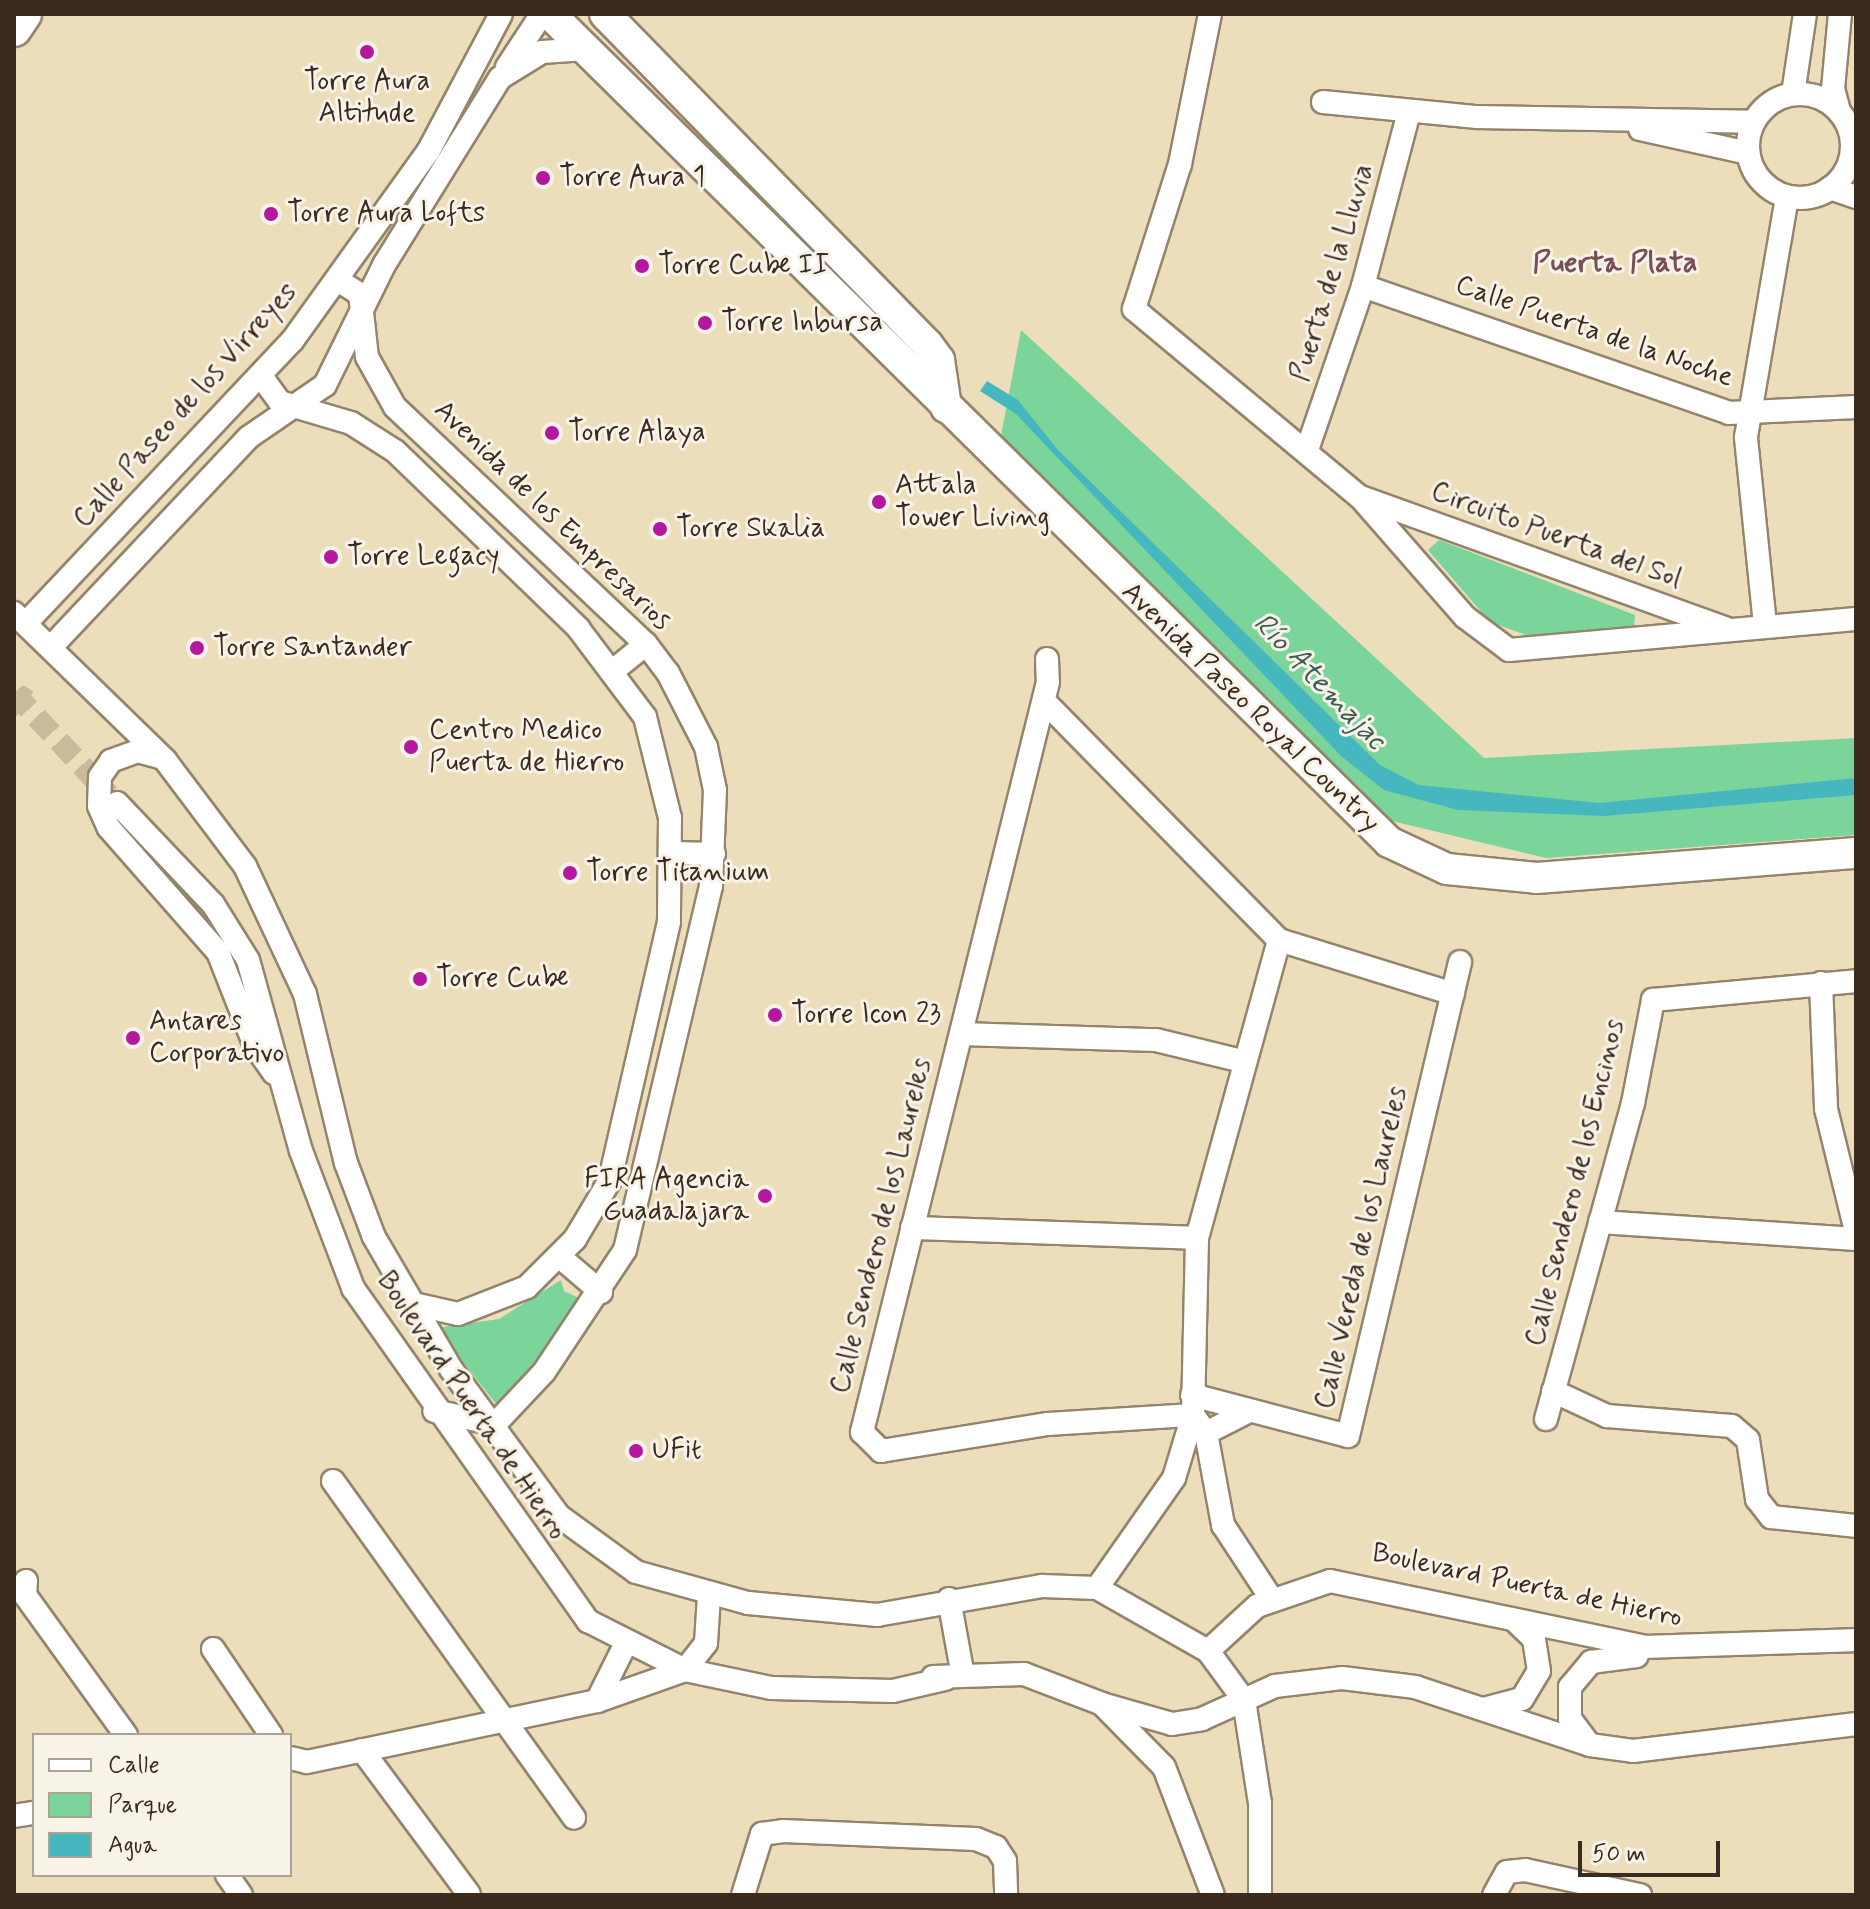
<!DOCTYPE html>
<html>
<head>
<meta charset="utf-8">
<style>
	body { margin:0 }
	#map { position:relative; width:1870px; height:1909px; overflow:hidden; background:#eddebb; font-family:Mynerve,sans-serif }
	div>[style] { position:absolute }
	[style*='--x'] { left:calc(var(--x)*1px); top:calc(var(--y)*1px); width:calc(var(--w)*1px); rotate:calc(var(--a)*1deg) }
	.green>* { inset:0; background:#7bd499 }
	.water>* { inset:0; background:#47b7bf }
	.street-tunnel>* { height:22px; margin-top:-11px; transform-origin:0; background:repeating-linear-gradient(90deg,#c9ba9c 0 22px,transparent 0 33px) }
	.primary-tunnel>* { height:34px; margin-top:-17px; transform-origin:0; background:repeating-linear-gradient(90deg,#c9ba9c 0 34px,transparent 0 51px) }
	.roads { filter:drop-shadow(2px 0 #94846c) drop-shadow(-2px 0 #94846c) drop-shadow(0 2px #94846c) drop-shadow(0 -2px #94846c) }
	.street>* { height:22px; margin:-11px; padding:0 11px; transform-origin:11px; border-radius:11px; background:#fff }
	.street>.ring { margin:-11px; padding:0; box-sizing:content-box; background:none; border:22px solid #fff; border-radius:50% }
	.secondary>* { height:30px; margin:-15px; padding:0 15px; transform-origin:15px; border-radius:15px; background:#fff }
	.primary>* { height:34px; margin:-17px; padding:0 17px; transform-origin:17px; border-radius:17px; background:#fff }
	.dots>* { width:22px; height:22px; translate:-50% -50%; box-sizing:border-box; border:4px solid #f7f3e8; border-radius:50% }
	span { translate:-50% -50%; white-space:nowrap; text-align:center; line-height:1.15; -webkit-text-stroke:6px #f7f3e8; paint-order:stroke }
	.poi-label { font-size:28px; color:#3b2a1e }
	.left { translate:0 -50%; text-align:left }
	.right { translate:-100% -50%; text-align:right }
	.street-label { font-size:28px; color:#3b2a1e }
	.neighbourhood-label { font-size:30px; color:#775057; font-weight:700 }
	.water-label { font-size:30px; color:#3f5b56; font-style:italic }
	.frame { position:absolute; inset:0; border:16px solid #3b2a1e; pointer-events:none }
	.legend { position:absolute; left:32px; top:1733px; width:260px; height:144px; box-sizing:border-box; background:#f7f3e8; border:2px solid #aca397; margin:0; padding:10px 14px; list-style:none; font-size:24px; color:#3b2a1e }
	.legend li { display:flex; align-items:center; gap:16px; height:40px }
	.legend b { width:40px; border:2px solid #aca397 }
	.scale { position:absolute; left:1578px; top:1841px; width:142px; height:36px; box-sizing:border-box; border:4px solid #3b2a1e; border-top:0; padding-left:10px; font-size:24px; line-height:28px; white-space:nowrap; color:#3b2a1e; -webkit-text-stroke:6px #f7f3e8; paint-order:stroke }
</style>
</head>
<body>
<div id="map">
	<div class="green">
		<div style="clip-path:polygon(1021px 330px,1484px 758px,1856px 738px,1856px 835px,1546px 858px,1392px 821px,1000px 441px)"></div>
		<div style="clip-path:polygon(1439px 540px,1635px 615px,1634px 628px,1534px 638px,1490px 622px,1428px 550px)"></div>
		<div style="clip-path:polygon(561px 1280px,564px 1291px,587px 1302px,501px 1410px,436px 1328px,499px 1319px)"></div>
	</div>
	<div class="water">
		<div style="clip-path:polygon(987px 381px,1018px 400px,1058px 450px,1380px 765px,1419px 785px,1599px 803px,1856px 778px,1856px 795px,1604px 816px,1458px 810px,1384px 790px,1341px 756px,1016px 414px,980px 391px)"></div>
	</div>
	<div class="street-tunnel">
		<div style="--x:14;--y:693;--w:139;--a:47"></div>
	</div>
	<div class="primary-tunnel">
		<div style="--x:14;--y:699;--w:12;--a:35"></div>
	</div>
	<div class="roads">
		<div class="street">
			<div style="--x:1210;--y:14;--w:153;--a:101.3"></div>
			<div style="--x:1180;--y:164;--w:152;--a:107.6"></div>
			<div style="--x:1134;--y:309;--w:294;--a:39.8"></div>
			<div style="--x:1360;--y:497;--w:159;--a:48.8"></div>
			<div style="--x:1465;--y:617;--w:55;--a:36.9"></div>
			<div style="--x:1509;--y:650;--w:348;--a:-5.1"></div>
			<div style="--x:507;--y:67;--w:64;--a:-56.6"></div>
			<div style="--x:1793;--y:94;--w:81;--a:-81.5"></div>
			<div class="ring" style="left:1748px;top:94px;width:82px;height:82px"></div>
			<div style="--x:1323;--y:102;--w:155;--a:5.6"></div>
			<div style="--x:1477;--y:117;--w:276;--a:1"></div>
			<div style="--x:1839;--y:111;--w:23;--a:-105"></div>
			<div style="--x:1833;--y:89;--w:75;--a:-84.7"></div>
			<div style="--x:1640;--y:129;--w:111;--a:12.5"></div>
			<div style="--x:1830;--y:188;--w:28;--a:19"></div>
			<div style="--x:339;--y:281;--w:25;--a:32"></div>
			<div style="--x:360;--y:294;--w:63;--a:83.7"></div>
			<div style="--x:367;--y:357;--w:57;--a:60.8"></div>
			<div style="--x:395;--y:407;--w:345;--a:43.4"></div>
			<div style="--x:646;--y:644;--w:36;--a:53"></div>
			<div style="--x:668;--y:673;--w:83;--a:62.8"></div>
			<div style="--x:706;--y:747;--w:44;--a:78.2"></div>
			<div style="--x:715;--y:790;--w:96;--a:92.4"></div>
			<div style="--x:711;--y:886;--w:374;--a:103.3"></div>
			<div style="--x:625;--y:1250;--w:146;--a:123.6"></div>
			<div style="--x:544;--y:1372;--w:71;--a:133.3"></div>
			<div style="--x:495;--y:1424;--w:62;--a:-168"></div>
			<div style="--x:1363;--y:286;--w:387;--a:19.1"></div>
			<div style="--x:1729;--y:413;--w:127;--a:-2.7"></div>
			<div style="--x:261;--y:376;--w:32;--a:54"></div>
			<div style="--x:280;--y:402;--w:74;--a:16.5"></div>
			<div style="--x:351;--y:423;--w:52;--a:32.5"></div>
			<div style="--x:395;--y:451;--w:255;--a:44"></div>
			<div style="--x:578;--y:628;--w:111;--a:53"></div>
			<div style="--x:645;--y:717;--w:104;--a:76.1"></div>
			<div style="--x:670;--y:818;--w:104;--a:90.6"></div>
			<div style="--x:669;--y:922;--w:265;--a:102.9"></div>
			<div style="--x:610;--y:1180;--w:69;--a:120.7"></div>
			<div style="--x:575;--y:1239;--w:68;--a:135"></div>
			<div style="--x:527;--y:1287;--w:74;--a:158.6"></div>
			<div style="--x:458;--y:1314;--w:50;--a:-167.3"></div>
			<div style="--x:1307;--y:450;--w:173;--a:-71.1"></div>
			<div style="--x:1363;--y:286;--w:180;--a:-75.2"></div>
			<div style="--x:1361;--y:497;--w:389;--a:19.8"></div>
			<div style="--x:14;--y:613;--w:211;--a:44.2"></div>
			<div style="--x:165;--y:760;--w:133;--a:53"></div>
			<div style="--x:245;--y:866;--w:141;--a:64.9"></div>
			<div style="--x:305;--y:994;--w:174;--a:76.4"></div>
			<div style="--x:346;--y:1163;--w:79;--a:69.3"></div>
			<div style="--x:374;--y:1237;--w:153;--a:59.7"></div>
			<div style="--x:451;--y:1369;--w:182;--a:53.7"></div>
			<div style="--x:559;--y:1516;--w:95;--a:36"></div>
			<div style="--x:636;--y:1572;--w:116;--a:15.5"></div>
			<div style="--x:748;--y:1603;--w:130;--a:5.3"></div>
			<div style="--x:877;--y:1615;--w:168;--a:-10"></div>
			<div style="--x:1042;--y:1586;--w:55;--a:2.1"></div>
			<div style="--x:1097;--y:1588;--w:128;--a:29.6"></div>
			<div style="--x:1208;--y:1651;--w:61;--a:53.7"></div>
			<div style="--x:1244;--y:1700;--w:104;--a:81.2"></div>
			<div style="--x:1260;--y:1803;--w:92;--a:90"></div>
			<div style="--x:26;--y:623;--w:388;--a:-46.7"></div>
			<div style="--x:292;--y:341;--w:233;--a:-54.3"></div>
			<div style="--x:428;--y:152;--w:156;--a:-62.1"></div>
			<div style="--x:1765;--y:625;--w:189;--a:-95.8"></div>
			<div style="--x:1746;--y:437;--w:244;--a:-80.3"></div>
			<div style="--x:52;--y:646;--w:287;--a:-46.7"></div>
			<div style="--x:249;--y:437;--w:92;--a:-34.4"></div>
			<div style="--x:325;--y:385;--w:134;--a:-63.8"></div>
			<div style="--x:384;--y:265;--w:220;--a:-58.2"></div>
			<div style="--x:500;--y:78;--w:49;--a:-31.8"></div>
			<div style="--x:542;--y:52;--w:44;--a:-3.9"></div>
			<div style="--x:1047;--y:659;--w:23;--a:88"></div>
			<div style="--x:1048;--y:682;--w:773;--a:103.93"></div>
			<div style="--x:862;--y:1432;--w:27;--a:45"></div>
			<div style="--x:881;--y:1451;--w:169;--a:-9.2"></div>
			<div style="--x:1048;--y:1424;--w:145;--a:-3.6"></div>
			<div style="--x:614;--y:670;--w:41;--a:-39.1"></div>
			<div style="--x:1044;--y:701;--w:335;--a:45.5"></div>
			<div style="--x:1279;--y:940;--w:182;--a:17.2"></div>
			<div style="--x:160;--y:757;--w:23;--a:-165"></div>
			<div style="--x:138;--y:751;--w:29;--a:160"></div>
			<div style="--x:111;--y:761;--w:19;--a:125"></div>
			<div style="--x:100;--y:777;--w:29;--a:92"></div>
			<div style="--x:99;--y:806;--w:24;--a:66"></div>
			<div style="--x:109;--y:828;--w:165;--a:48.7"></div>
			<div style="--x:218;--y:952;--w:101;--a:68.5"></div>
			<div style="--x:255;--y:1046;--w:33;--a:55"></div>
			<div style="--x:117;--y:803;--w:139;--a:46.5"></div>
			<div style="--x:213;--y:904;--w:66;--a:58"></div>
			<div style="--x:248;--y:960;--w:198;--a:74.5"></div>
			<div style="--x:301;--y:1151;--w:147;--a:69.2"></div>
			<div style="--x:353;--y:1288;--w:408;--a:54.8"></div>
			<div style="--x:588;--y:1621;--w:109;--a:26.8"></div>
			<div style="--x:685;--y:1670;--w:88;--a:11.8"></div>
			<div style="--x:771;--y:1688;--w:122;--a:1.4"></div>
			<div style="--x:893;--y:1691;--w:53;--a:-13"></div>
			<div style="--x:674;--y:853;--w:40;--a:1.4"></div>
			<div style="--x:1821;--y:983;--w:126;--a:87.7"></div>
			<div style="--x:1826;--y:1109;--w:126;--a:76.2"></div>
			<div style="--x:961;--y:1034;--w:195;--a:1.8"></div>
			<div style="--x:1156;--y:1040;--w:89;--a:13.7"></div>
			<div style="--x:1600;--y:1222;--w:257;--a:3.8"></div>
			<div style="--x:912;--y:1228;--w:285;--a:2"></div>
			<div style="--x:560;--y:1257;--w:54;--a:40.5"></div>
			<div style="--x:1553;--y:1391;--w:60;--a:24.8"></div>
			<div style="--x:1607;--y:1416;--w:125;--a:4.6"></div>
			<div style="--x:1732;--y:1426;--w:21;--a:41"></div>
			<div style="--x:1748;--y:1440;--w:60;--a:81.3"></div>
			<div style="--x:1757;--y:1499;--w:23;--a:52"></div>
			<div style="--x:1771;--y:1517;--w:85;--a:6"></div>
			<div style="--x:1192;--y:1395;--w:161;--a:14.7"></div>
			<div style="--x:1348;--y:1436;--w:487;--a:-76.7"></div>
			<div style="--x:1193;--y:1415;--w:22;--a:54"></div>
			<div style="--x:1206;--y:1433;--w:94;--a:79.5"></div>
			<div style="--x:1223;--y:1525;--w:87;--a:56.7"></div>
			<div style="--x:1546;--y:1419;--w:328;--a:-74.6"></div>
			<div style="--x:1633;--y:1103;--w:105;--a:-79"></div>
			<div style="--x:1653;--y:1000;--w:204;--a:-5.3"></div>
			<div style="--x:1206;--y:1433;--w:48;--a:-27.1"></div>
			<div style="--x:333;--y:1481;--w:414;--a:54.4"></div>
			<div style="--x:26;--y:1581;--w:14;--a:94"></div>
			<div style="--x:25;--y:1595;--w:173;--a:54.2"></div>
			<div style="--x:1097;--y:1588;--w:134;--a:-55"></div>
			<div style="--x:1174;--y:1478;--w:66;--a:-73.2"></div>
			<div style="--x:1193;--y:1415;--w:177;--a:-88.7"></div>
			<div style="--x:1197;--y:1238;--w:309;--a:-74.6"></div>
			<div style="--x:949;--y:1599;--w:78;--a:79.7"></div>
			<div style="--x:213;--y:1649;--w:104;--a:56"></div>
			<div style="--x:1208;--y:1651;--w:67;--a:-42.6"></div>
			<div style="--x:1257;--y:1606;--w:77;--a:-18.9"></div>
			<div style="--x:1330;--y:1581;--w:323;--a:11.8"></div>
			<div style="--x:1646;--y:1647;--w:210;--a:-1.9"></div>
			<div style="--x:933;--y:1677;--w:91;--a:-1.9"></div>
			<div style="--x:1024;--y:1674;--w:84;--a:21"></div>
			<div style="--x:1102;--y:1704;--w:88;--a:45.5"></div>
			<div style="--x:1164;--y:1767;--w:137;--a:69.1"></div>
			<div style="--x:597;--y:1701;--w:63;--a:-63.4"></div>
			<div style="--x:1102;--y:1704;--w:73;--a:15.9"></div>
			<div style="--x:1172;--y:1724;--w:30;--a:-9"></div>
			<div style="--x:1202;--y:1719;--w:80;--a:-24.3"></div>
			<div style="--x:1275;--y:1686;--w:67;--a:-6.8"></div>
			<div style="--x:1342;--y:1678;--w:74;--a:7"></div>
			<div style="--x:1415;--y:1687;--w:184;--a:18.3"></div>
			<div style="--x:1590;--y:1745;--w:43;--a:7.9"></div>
			<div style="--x:1633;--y:1751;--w:225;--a:-6.9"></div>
			<div style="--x:1484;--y:1709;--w:39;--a:-15"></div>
			<div style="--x:1522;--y:1699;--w:33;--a:-59"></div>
			<div style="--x:1539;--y:1671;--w:32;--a:-99"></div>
			<div style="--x:1534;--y:1639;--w:28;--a:-136"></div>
			<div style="--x:1589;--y:1744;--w:31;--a:-127"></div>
			<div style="--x:1570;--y:1719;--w:32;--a:-90"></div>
			<div style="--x:1570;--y:1687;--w:33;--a:-50"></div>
			<div style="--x:1591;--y:1662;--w:46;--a:-7.4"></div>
			<div style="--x:362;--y:1750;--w:179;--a:53.4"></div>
			<div style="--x:290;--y:1758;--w:17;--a:13"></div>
			<div style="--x:307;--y:1762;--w:296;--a:-11.9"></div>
			<div style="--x:597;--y:1701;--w:93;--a:-19.4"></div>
			<div style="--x:685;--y:1670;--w:34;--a:-52"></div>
			<div style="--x:706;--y:1643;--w:48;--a:-86.4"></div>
			<div style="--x:14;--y:1816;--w:20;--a:-9"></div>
			<div style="--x:227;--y:1875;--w:24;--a:55"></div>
			<div style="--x:743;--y:1895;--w:64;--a:-72.7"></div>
			<div style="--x:762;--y:1834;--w:21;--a:-8"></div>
			<div style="--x:783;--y:1831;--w:193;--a:2.4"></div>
			<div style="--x:976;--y:1839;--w:22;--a:22"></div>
			<div style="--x:996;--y:1847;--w:17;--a:57"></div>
			<div style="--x:1005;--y:1861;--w:34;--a:88"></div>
			<div style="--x:1494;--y:1895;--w:26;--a:-61"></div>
			<div style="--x:1507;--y:1872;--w:18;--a:-6"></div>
			<div style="--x:1525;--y:1870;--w:118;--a:12.3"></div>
		</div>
		<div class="secondary">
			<div style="--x:550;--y:14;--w:1179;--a:44.62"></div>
			<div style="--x:1389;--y:842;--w:64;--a:25"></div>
			<div style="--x:1447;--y:869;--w:90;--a:5.7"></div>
			<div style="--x:1537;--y:878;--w:320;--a:-4.5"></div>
			<div style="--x:605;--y:14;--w:462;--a:45.7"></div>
			<div style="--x:928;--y:345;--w:19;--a:54"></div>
			<div style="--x:939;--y:360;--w:48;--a:81.5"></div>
		</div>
		<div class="primary">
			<div style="--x:14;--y:29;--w:18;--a:-56"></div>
		</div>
	</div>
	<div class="dots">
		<div style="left:367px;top:52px;background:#b5179e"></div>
		<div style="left:543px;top:178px;background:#b5179e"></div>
		<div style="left:271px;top:214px;background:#b5179e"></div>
		<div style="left:642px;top:266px;background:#b5179e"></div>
		<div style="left:705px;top:323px;background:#b5179e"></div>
		<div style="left:552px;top:433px;background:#b5179e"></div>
		<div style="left:879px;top:502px;background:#b5179e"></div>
		<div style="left:660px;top:529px;background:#b5179e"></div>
		<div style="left:331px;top:557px;background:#b5179e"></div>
		<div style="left:197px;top:648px;background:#b5179e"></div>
		<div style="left:411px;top:747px;background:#b5179e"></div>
		<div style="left:570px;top:873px;background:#b5179e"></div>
		<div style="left:420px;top:979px;background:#b5179e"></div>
		<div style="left:775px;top:1015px;background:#b5179e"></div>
		<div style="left:133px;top:1038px;background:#b5179e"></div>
		<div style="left:765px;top:1196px;background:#b5179e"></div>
		<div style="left:636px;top:1451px;background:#b5179e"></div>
	</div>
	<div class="poi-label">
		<span style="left:367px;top:98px">Torre Aura<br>Altitude</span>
		<span class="left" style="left:559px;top:178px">Torre Aura 1</span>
		<span class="left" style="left:287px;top:214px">Torre Aura Lofts</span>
		<span class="left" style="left:658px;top:266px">Torre Cube II</span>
		<span class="left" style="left:721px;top:323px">Torre Inbursa</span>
		<span class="left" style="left:568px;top:433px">Torre Alaya</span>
		<span class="left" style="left:895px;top:502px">Attala<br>Tower Living</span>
		<span class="left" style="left:676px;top:529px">Torre Skalia</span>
		<span class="left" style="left:347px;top:557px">Torre Legacy</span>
		<span class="left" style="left:213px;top:648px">Torre Santander</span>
		<span class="left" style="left:429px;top:747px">Centro Medico<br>Puerta de Hierro</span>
		<span class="left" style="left:586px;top:873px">Torre Titanium</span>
		<span class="left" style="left:436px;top:979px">Torre Cube</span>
		<span class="left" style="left:791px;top:1015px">Torre Icon 23</span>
		<span class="left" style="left:149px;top:1038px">Antares<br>Corporativo</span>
		<span class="right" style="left:749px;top:1196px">FIRA Agencia<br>Guadalajara</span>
		<span class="left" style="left:652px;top:1451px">UFit</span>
	</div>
	<div class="street-label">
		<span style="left:1333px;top:273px;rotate:-73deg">Puerta de la Lluvia</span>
		<span style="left:1594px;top:332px;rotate:19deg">Calle Puerta de la Noche</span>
		<span style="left:186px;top:406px;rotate:-48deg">Calle Paseo de los Virreyes</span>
		<span style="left:552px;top:516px;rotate:44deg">Avenida de los Empresarios</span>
		<span style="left:1556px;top:536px;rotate:20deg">Circuito Puerta del Sol</span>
		<span style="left:1250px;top:708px;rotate:44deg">Avenida Paseo Royal Country</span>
		<span style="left:1576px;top:1183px;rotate:-76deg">Calle Sendero de los Encinos</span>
		<span style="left:882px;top:1226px;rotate:-76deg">Calle Sendero de los Laureles</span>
		<span style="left:1362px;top:1248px;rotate:-77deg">Calle Vereda de los Laureles</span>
		<span style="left:471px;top:1406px;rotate:56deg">Boulevard Puerta de Hierro</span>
		<span style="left:1527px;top:1586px;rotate:12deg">Boulevard Puerta de Hierro</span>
	</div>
	<div class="neighbourhood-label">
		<span style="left:1615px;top:263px">Puerta Plata</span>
	</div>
	<div class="water-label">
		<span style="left:1319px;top:682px;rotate:46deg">Río Atemajac</span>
	</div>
	<div class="frame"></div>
	<ul class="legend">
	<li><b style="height:10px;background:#fff"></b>Calle</li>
	<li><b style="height:22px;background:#7bd499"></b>Parque</li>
	<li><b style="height:22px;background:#47b7bf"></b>Agua</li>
	</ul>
	<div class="scale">50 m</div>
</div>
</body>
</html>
